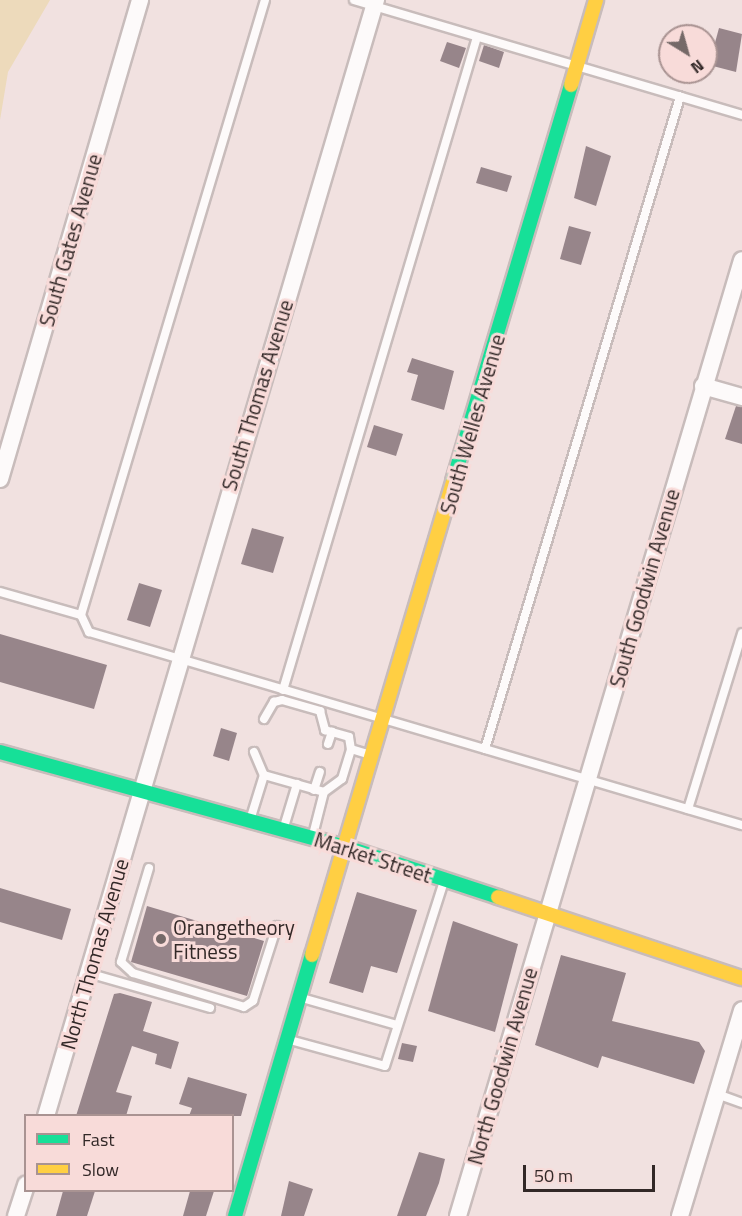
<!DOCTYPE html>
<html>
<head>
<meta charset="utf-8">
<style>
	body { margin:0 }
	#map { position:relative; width:742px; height:1216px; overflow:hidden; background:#f1e1e0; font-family:"Titillium Web",sans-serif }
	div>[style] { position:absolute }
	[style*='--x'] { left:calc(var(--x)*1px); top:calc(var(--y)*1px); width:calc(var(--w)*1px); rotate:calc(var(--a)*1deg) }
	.green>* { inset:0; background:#eddabb }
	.building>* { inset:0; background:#97858a }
	.roads { filter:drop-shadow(2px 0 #c8bcbb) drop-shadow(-2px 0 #c8bcbb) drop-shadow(0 2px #c8bcbb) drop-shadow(0 -2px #c8bcbb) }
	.lane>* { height:8px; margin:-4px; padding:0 4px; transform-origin:4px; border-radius:4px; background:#fdfafa }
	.street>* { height:16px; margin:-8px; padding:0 8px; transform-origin:8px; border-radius:8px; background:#fdfafa }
	.fast>* { height:14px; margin:-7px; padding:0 7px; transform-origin:7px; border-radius:7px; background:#16e098 }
	.slow>* { height:14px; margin:-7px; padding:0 7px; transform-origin:7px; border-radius:7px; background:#ffcf43 }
	.dots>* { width:16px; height:16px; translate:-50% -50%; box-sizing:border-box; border:3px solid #f8dbd9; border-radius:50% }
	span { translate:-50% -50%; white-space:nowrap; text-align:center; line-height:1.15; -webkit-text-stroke:6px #f8dbd9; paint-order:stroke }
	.street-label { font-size:21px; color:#322827 }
	.poi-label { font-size:21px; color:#322827 }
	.left { translate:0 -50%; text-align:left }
	.legend { position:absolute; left:24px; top:1114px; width:210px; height:78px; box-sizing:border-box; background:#f8dbd9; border:2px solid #a99392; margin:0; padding:8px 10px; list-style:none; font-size:18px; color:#322827 }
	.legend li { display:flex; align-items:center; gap:12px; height:30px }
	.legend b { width:30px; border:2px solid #a99392 }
	.north { position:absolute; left:658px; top:24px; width:60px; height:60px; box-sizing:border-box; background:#f8dbd9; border:2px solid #a99392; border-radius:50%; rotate:143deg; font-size:16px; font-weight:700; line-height:24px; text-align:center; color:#322827 }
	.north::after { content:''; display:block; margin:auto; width:21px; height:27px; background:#756968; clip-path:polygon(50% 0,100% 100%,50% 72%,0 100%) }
	.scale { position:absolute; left:523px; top:1165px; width:132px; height:27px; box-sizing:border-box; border:3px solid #322827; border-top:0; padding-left:8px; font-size:18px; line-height:21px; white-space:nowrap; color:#322827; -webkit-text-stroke:4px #f8dbd9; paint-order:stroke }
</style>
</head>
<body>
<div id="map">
	<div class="green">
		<div style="clip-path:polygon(0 0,50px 0,8px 72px,0 120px)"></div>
	</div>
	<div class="building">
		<div style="clip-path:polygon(719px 28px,742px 34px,736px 72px,709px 65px)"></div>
		<div style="clip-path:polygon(447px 42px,466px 48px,459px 68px,440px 61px)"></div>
		<div style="clip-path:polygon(484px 45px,504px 52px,499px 68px,479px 61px)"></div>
		<div style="clip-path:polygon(586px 146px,611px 156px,596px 206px,574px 198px)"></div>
		<div style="clip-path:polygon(481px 167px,512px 176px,507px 192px,476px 183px)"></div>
		<div style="clip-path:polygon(569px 226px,591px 232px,581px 265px,560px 259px)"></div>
		<div style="clip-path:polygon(412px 358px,454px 371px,444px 410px,411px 400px,418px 375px,407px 372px)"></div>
		<div style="clip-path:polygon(736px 406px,742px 407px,742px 444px,725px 439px)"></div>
		<div style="clip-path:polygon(374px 425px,403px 434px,396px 456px,367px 447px)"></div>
		<div style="clip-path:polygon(252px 528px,284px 537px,273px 573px,241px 564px)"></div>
		<div style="clip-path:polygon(139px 583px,162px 590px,150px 627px,127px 620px)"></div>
		<div style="clip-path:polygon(0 634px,107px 665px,94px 709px,0 682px)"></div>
		<div style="clip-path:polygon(221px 728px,237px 733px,229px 761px,213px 756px)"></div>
		<div style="clip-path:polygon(0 888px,71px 909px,62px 940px,0 922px)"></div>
		<div style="clip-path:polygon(357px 892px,417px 910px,397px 973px,371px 966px,363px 993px,329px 983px)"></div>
		<div style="clip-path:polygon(147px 906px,264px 941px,247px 996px,131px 962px)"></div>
		<div style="clip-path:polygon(453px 921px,518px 944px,495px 1032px,428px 1011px)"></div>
		<div style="clip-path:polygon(561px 955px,626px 973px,612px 1021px,699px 1042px,705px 1051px,694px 1084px,602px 1056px,598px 1068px,535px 1045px)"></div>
		<div style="clip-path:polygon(120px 993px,152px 1002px,143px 1031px,179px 1042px,171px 1069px,155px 1064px,157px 1054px,132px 1046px,116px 1092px,132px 1096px,126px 1116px,76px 1116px,114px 994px)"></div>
		<div style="clip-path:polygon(402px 1043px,417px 1046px,413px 1062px,398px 1059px)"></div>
		<div style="clip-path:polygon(188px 1077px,247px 1094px,241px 1116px,189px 1116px,192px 1108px,179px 1104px)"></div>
		<div style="clip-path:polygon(419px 1152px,445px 1159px,439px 1183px,426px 1216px,397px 1216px)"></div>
		<div style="clip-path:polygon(289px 1181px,313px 1189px,304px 1216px,281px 1216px)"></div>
		<div style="clip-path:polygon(63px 1191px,95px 1191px,87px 1216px,56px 1216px)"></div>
		<div style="clip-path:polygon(190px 1191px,214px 1191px,206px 1216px,183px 1216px)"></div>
	</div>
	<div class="roads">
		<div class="lane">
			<div style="--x:265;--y:0;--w:642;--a:106.66"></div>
			<div style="--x:81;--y:615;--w:19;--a:65"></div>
			<div style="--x:89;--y:632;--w:681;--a:16.47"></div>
			<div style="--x:354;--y:0;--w:405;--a:16.5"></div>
			<div style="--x:0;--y:592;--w:84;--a:15.9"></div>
			<div style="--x:283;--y:690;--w:681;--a:-73.45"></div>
			<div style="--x:264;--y:719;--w:20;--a:-60"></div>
			<div style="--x:274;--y:702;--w:8;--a:-14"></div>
			<div style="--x:282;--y:700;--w:40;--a:16"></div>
			<div style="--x:320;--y:711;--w:20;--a:75"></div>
			<div style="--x:325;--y:730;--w:25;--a:16"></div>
			<div style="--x:349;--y:737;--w:12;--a:81"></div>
			<div style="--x:328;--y:744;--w:13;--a:-72"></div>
			<div style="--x:485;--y:749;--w:681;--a:-73.35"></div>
			<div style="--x:254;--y:752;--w:25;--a:67"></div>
			<div style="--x:314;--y:790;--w:19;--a:-72"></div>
			<div style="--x:688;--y:809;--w:184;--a:-72.9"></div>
			<div style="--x:251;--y:817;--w:44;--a:-72.8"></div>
			<div style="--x:264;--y:775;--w:62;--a:15.8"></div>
			<div style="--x:324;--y:792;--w:22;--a:-36"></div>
			<div style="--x:342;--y:779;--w:31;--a:-73"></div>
			<div style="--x:351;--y:749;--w:21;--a:17"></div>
			<div style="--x:284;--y:827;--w:45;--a:-73.2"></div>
			<div style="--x:313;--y:835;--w:44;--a:-75.7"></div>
			<div style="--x:149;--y:868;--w:98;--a:106.6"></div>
			<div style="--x:121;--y:962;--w:16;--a:43"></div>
			<div style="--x:133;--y:973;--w:116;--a:17"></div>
			<div style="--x:244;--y:1007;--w:11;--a:-34"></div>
			<div style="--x:253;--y:1001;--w:79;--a:-72.3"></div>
			<div style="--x:88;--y:973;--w:127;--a:16"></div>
			<div style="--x:302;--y:998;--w:99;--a:15.9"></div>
			<div style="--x:290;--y:1040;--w:98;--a:15.3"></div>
			<div style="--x:385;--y:1066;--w:191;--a:-72.3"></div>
			<div style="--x:717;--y:1094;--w:27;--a:20"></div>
		</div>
		<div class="street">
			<div style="--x:703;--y:386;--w:41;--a:15.8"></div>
			<div style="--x:0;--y:479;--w:499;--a:-73.7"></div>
			<div style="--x:46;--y:1116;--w:1164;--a:-73.53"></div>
			<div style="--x:16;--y:1216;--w:33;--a:-72"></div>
			<div style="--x:458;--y:1216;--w:997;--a:-73.45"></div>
			<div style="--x:680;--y:1216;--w:215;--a:-73.2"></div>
		</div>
		<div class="fast">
			<div style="--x:453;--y:481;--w:413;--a:-73.4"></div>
			<div style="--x:0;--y:752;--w:359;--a:15.4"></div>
			<div style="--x:346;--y:847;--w:160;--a:18.2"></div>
			<div style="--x:235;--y:1216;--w:272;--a:-73.6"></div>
		</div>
		<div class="slow">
			<div style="--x:571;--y:85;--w:89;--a:-73.6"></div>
			<div style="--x:498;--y:897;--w:257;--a:18.4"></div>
			<div style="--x:312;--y:955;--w:495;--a:-73.4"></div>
		</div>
	</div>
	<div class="dots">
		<div style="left:161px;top:939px;background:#756968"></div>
	</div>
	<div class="street-label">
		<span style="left:70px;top:240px;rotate:-74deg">South Gates Avenue</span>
		<span style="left:257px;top:395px;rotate:-73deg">South Thomas Avenue</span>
		<span style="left:472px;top:424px;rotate:-74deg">South Welles Avenue</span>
		<span style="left:644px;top:588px;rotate:-74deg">South Goodwin Avenue</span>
		<span style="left:373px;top:857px;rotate:18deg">Market Street</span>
		<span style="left:94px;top:954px;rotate:-74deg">North Thomas Avenue</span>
		<span style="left:502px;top:1066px;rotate:-74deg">North Goodwin Avenue</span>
	</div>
	<div class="poi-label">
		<span class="left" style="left:173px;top:939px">Orangetheory<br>Fitness</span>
	</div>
	<ul class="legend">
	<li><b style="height:8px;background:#16e098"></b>Fast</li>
	<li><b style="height:8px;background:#ffcf43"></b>Slow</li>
	</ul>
	<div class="north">N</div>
	<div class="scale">50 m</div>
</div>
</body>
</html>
